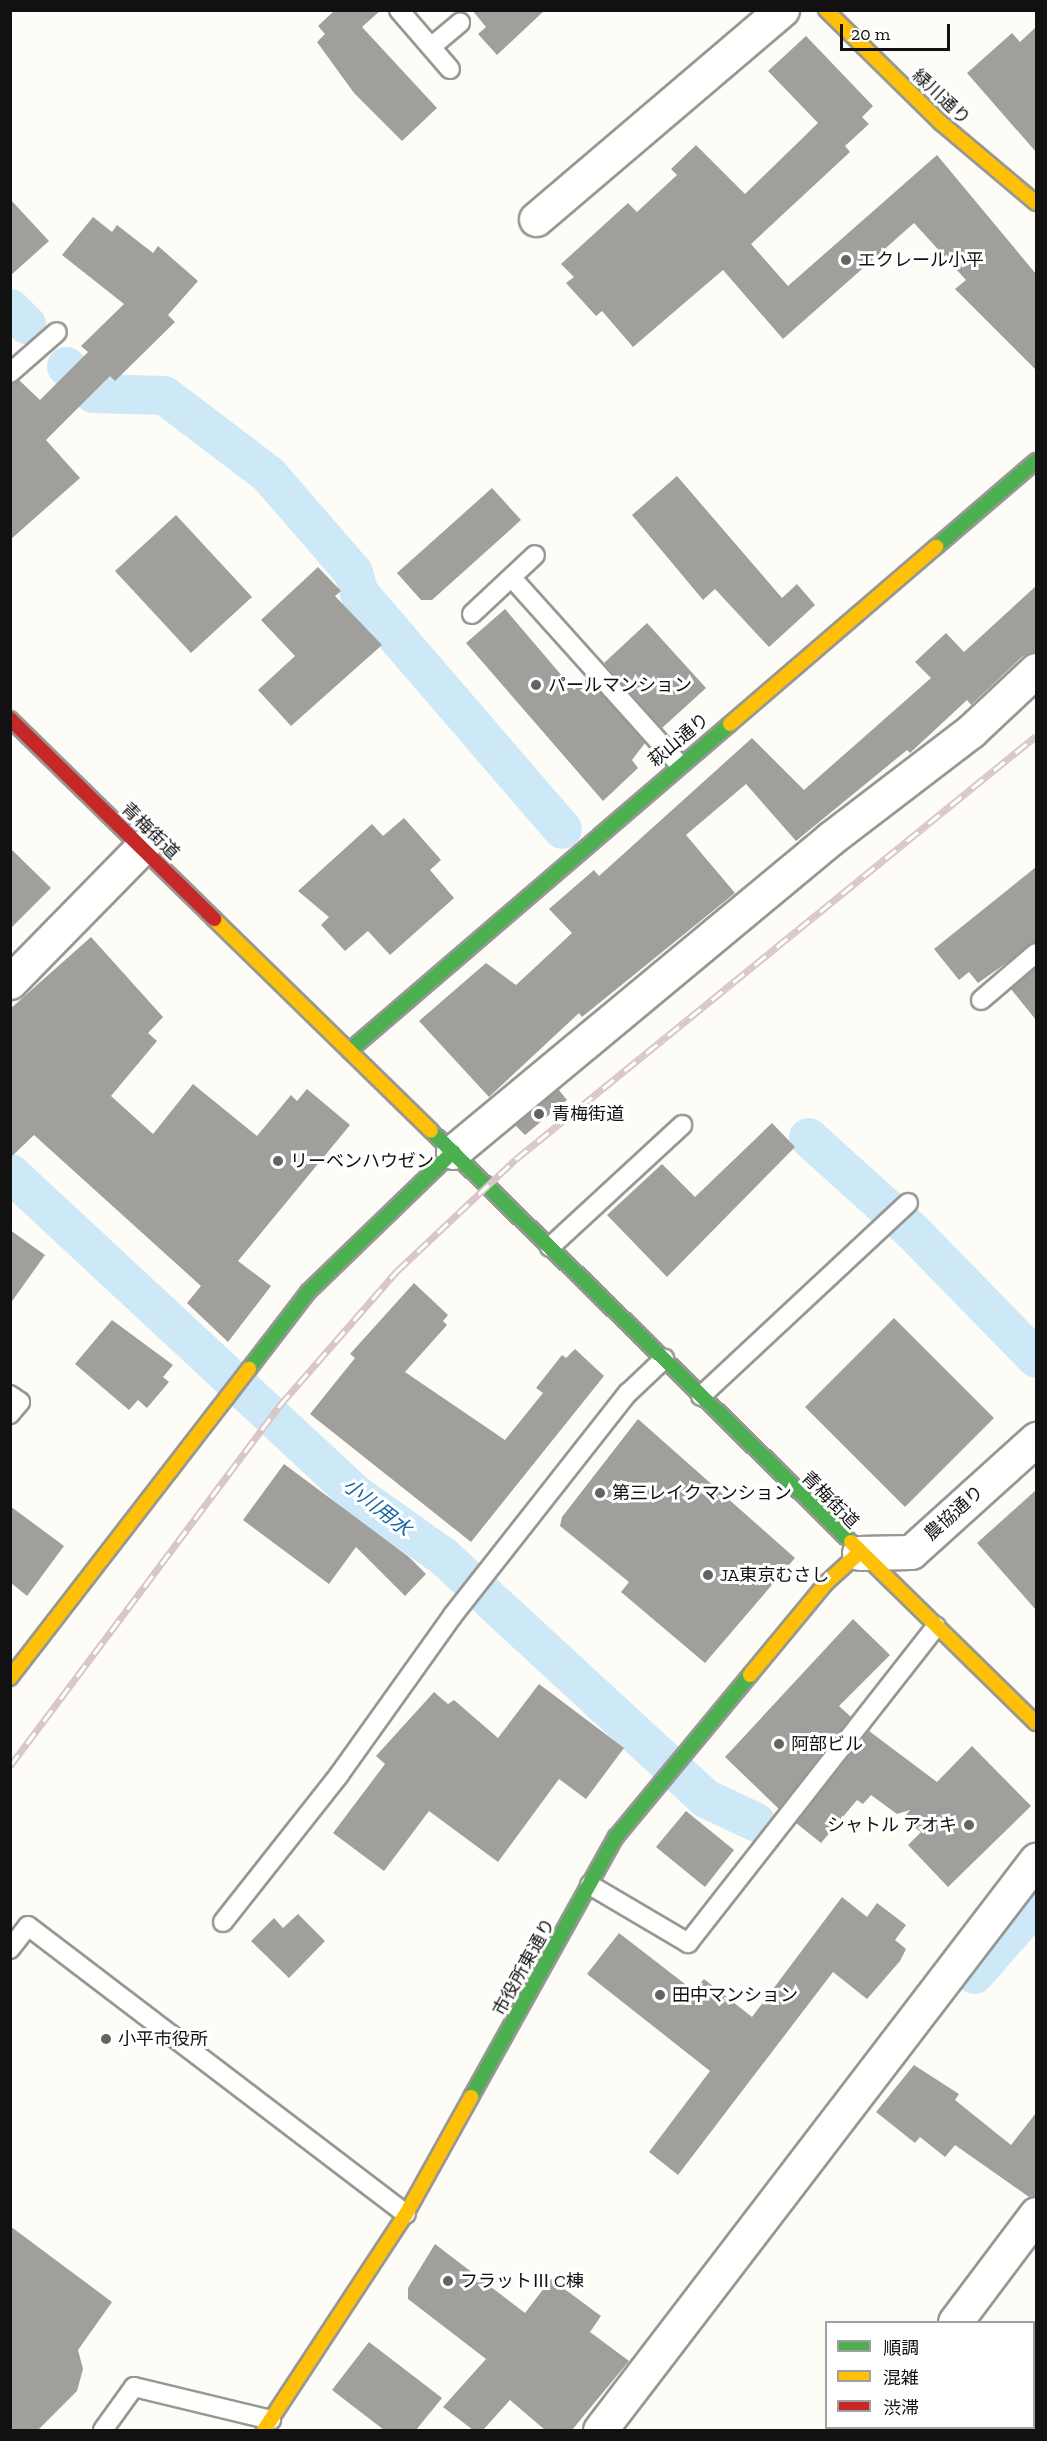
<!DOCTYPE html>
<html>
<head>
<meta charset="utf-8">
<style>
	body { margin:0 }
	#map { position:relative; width:1047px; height:2441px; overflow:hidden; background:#fdfcf7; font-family:"Zilla Slab","Noto Sans JP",serif }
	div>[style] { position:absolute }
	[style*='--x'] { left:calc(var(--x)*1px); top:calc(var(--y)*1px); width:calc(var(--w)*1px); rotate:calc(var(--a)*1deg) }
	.canal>* { height:39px; margin:-19.5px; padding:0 19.5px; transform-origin:19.5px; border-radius:19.5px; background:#cde8f7 }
	.building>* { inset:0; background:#a19f9c }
	.roads { filter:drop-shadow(2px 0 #979795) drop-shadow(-2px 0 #979795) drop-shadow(0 2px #979795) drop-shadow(0 -2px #979795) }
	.lane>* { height:18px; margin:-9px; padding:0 9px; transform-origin:9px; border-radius:9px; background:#fffffe }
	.street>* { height:33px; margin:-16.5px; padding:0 16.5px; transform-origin:16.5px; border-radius:16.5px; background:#fffffe }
	.fast>* { height:14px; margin:-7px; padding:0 7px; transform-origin:7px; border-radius:7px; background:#4caf50 }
	.slow>* { height:14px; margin:-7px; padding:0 7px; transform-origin:7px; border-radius:7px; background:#ffc107 }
	.jam>* { height:14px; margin:-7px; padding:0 7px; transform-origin:7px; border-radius:7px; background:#c62828 }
	.rail>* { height:7px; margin-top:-3.5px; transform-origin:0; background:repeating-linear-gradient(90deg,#fff 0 14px,#d9c6c7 0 28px); box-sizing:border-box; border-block:2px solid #d9c6c7 }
	.dots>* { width:16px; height:16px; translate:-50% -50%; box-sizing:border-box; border:3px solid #fff; border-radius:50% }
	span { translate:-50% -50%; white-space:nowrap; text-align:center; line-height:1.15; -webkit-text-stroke:6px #fff; paint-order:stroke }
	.street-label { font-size:18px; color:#111 }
	.poi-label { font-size:18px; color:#111 }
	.left { translate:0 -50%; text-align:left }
	.right { translate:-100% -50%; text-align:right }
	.water-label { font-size:20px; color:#1768a6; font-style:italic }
	.frame { position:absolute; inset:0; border:12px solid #111; pointer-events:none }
	.legend { position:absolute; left:825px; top:2321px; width:210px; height:108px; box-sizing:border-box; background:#fff; border:2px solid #a0a0a0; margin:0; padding:8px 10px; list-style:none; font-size:18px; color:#111 }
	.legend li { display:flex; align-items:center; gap:12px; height:30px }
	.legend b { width:30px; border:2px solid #a0a0a0 }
	.scale { position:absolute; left:840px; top:24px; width:110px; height:27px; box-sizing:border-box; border:3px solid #111; border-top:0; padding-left:8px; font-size:18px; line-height:21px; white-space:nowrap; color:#111; -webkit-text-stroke:4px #fff; paint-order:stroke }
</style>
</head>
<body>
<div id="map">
	<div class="canal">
		<div style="--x:10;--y:308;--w:23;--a:45"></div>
		<div style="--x:66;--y:366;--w:38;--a:45"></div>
		<div style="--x:93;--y:393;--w:71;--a:1.6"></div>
		<div style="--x:164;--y:395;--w:131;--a:37.2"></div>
		<div style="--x:268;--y:474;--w:130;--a:49.1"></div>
		<div style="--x:353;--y:572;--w:22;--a:74"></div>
		<div style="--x:359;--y:593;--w:311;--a:49.3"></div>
		<div style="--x:808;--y:1137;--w:140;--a:42.1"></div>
		<div style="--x:912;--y:1231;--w:177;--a:45.7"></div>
		<div style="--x:10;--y:1173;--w:475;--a:42.9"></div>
		<div style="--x:358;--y:1496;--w:105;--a:35.3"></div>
		<div style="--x:444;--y:1557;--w:355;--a:42.7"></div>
		<div style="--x:705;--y:1798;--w:56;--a:25.2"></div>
		<div style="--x:974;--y:1974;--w:94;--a:-48.9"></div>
	</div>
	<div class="building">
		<div style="clip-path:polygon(335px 10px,381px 10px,362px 27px,437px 108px,402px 141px,354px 93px,317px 42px,325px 34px,318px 26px)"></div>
		<div style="clip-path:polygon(472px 10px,545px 10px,497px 55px,478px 34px,486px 27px)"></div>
		<div style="clip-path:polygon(1036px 27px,1036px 152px,967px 73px,1012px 33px,1020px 42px)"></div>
		<div style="clip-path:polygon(806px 36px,873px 106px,862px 117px,869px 124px,845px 146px,850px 152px,751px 244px,788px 286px,937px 155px,1036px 274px,1036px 370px,955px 289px,966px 280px,914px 223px,783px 339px,723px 270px,633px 347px,602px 311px,596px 316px,566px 283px,574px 277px,561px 264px,628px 203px,637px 212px,677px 175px,671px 169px,696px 145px,745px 194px,818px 123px,768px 71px)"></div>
		<div style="clip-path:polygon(10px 199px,49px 241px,10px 276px)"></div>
		<div style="clip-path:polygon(93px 217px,112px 232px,117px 225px,153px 253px,158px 246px,198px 281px,168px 315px,175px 322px,115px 381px,110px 376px,46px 440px,80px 478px,10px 540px,10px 384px,19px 380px,40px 400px,88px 352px,81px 346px,124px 304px,62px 255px)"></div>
		<div style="clip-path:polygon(677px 476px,782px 598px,797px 584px,815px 605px,769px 647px,715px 589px,703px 600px,632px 515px)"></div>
		<div style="clip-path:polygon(492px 488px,521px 520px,432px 600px,421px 600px,397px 573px)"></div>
		<div style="clip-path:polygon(176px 515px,252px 597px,191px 653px,115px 571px)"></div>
		<div style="clip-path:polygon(318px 567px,341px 591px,335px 596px,382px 645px,291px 726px,258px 690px,295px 656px,261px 620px)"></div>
		<div style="clip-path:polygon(1036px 586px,1036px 652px,1023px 656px,971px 705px,967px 700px,910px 753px,907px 750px,796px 841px,746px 784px,686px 835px,735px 893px,582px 1017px,579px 1013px,489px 1097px,419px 1021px,486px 963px,516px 985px,572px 933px,549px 909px,594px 870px,599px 876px,752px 738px,804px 790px,931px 678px,915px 662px,946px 633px,964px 652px)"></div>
		<div style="clip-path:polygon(505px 609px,574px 690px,587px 678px,645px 743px,632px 760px,638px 768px,603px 801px,466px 643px)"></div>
		<div style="clip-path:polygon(647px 623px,706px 688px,662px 728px,604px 663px)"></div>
		<div style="clip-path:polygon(404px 818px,441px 860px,430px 870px,454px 898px,390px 955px,368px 931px,345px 951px,321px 925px,329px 917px,298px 891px,372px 824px,383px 836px)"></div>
		<div style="clip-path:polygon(10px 848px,51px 888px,10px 929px)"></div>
		<div style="clip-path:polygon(1036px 867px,1036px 942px,978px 983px,969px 972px,959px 980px,934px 949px)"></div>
		<div style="clip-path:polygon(91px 937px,163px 1017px,148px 1033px,157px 1041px,111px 1096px,153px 1134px,193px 1084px,257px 1136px,291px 1095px,297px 1101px,307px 1089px,350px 1125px,238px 1261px,271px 1286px,228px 1342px,187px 1303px,201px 1286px,34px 1135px,10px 1158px,10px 1009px)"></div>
		<div style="clip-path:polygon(1036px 967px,1036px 1020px,1011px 989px)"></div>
		<div style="clip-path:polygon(558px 1089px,567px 1100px,525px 1135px,515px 1125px)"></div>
		<div style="clip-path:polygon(772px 1123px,795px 1147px,667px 1277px,607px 1215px,662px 1164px,695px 1197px)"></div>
		<div style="clip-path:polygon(10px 1230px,45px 1255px,10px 1304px)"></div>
		<div style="clip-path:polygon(414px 1283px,448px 1315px,443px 1321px,447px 1325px,405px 1372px,505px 1440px,543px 1393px,536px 1388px,562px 1355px,566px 1358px,575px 1349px,604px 1376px,471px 1542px,310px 1414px,355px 1358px,350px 1354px)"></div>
		<div style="clip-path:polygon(894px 1318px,994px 1418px,905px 1507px,805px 1407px)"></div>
		<div style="clip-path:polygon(112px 1320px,173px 1365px,163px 1377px,169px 1382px,147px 1408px,138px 1400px,129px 1410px,75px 1364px)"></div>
		<div style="clip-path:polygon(638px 1419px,795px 1558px,705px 1663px,621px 1592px,629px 1582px,560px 1526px,562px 1517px)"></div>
		<div style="clip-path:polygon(284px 1464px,409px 1557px,426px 1574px,405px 1596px,356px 1547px,329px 1584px,243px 1520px)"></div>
		<div style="clip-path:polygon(1036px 1490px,1036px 1610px,977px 1543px)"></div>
		<div style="clip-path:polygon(10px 1506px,64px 1546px,27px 1596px,10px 1582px)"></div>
		<div style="clip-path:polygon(853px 1619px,890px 1655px,839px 1706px,851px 1717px,779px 1809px,725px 1757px)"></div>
		<div style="clip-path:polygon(539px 1684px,624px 1748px,586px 1799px,559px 1779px,498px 1862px,429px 1811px,384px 1871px,333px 1833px,385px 1764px,376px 1756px,434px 1692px,448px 1704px,454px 1700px,498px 1738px)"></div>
		<div style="clip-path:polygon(869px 1731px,937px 1782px,972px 1746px,1031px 1806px,948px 1887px,908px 1845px,921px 1832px,903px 1819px,910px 1810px,897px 1814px,871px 1795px,863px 1804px,857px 1800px,821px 1843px,796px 1823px)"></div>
		<div style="clip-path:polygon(686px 1811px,734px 1850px,705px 1887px,656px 1847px)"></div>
		<div style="clip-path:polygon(842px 1897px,867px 1917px,877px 1903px,906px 1925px,895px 1940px,906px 1949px,900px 1961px,867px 1999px,833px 1972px,678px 2175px,649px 2152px,710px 2071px,587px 1974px,619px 1933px,694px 1991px,704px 1979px,752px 2017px)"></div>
		<div style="clip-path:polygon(298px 1914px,325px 1941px,289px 1978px,251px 1941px,274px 1918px,283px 1928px)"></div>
		<div style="clip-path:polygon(914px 2065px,959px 2094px,955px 2100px,1011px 2145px,1036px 2113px,1036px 2196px,1029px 2197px,955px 2145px,945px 2157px,920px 2137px,915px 2143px,876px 2112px)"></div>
		<div style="clip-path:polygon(10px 2226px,112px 2302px,78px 2350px,83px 2369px,77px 2391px,38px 2430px,10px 2430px)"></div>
		<div style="clip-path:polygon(435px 2244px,525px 2313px,551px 2279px,601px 2316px,590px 2332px,629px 2361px,572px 2430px,545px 2430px,510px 2400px,483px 2430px,473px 2430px,443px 2407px,486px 2359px,408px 2299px,408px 2288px)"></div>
		<div style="clip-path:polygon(369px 2342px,442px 2398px,416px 2430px,384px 2430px,332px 2390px)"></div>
	</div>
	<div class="roads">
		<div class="lane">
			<div style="--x:399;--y:10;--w:78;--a:49.2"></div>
			<div style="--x:431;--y:47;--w:38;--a:-40"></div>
			<div style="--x:10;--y:373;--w:62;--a:-41.1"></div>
			<div style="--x:512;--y:578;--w:250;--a:48.1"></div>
			<div style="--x:472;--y:614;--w:86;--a:-43.1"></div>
			<div style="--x:981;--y:1000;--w:72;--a:-40.5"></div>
			<div style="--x:550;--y:1247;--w:180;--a:-42.7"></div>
			<div style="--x:10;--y:1395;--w:12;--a:35"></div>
			<div style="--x:20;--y:1402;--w:16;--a:130"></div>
			<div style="--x:701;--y:1396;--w:283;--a:-43"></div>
			<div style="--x:590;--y:1885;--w:114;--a:30.6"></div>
			<div style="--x:688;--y:1943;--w:402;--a:-51.9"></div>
			<div style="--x:223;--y:1922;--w:187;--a:-51.7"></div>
			<div style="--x:339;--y:1775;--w:196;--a:-54.5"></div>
			<div style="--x:453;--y:1615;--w:283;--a:-51.8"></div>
			<div style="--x:628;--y:1393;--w:50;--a:-43.4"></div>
			<div style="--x:10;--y:1949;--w:29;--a:-52"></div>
			<div style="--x:28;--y:1926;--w:475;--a:37.3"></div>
			<div style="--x:103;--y:2430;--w:53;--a:-54.2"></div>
			<div style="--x:134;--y:2387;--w:141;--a:13.5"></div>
		</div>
		<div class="street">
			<div style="--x:536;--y:219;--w:323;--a:-40.4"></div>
			<div style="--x:10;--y:982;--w:189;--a:-45.6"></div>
			<div style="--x:453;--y:1152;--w:491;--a:-39.7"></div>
			<div style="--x:831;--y:838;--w:176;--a:-37.4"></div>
			<div style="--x:971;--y:731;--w:89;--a:-43.2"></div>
			<div style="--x:859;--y:1553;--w:52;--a:-1.1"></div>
			<div style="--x:911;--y:1552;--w:169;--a:-42.1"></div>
			<div style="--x:955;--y:2322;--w:135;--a:-53.1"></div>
			<div style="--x:600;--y:2430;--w:718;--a:-52.59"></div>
			<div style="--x:970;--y:2430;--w:2;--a:-90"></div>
		</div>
		<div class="fast">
			<div style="--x:936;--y:547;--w:132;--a:-40.7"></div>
			<div style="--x:349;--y:1051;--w:502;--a:-40.64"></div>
			<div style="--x:431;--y:1131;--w:588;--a:44.38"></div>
			<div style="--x:249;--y:1369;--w:97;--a:-52.5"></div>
			<div style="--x:308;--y:1292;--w:202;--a:-44"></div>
			<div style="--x:471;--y:2097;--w:298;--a:-60.9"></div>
			<div style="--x:616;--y:1837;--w:210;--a:-50.4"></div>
		</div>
		<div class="slow">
			<div style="--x:826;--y:10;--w:161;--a:44.5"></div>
			<div style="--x:941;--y:123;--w:124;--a:40.1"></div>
			<div style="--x:730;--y:724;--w:272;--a:-40.7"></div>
			<div style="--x:214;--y:919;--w:303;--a:44.3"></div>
			<div style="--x:851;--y:1542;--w:259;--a:44.4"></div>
			<div style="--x:750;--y:1675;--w:119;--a:-50.4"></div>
			<div style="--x:826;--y:1583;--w:45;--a:-42.3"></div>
			<div style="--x:10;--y:1678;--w:391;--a:-52.3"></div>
			<div style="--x:264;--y:2430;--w:258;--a:-56.7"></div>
			<div style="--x:406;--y:2214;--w:134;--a:-60.9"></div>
		</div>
		<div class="jam">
			<div style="--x:10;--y:719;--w:286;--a:44.4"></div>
		</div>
	</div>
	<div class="rail">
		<div style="--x:10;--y:1766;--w:451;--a:-53.2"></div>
		<div style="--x:280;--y:1405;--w:178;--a:-48.9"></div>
		<div style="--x:397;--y:1271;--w:163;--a:-43.3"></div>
		<div style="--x:516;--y:1159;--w:670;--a:-39.13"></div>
	</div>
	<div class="dots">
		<div style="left:846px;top:260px;background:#646362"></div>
		<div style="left:536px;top:685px;background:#646362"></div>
		<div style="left:539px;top:1114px;background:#646362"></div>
		<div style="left:278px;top:1161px;background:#646362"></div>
		<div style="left:600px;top:1493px;background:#646362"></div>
		<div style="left:708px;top:1575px;background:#646362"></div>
		<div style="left:779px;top:1744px;background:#646362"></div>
		<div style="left:969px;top:1825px;background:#646362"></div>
		<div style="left:660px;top:1995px;background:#646362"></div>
		<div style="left:106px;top:2039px;background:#646362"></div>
		<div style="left:448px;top:2281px;background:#646362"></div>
	</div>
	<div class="street-label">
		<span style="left:941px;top:97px;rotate:43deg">緑川通り</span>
		<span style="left:679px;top:740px;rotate:-40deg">萩山通り</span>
		<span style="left:150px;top:831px;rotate:44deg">青梅街道</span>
		<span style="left:830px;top:1500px;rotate:45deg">青梅街道</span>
		<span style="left:954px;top:1513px;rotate:-42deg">農協通り</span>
		<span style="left:524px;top:1967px;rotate:-61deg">市役所東通り</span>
	</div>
	<div class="poi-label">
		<span class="left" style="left:858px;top:260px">エクレール小平</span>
		<span class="left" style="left:548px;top:685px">パールマンション</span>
		<span class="left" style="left:552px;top:1114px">青梅街道</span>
		<span class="left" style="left:290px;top:1161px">リーベンハウゼン</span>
		<span class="left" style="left:612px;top:1493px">第三レイクマンション</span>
		<span class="left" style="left:720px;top:1575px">JA東京むさし</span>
		<span class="left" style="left:791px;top:1744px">阿部ビル</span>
		<span class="right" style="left:957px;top:1825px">シャトル アオキ</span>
		<span class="left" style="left:672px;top:1995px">田中マンション</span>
		<span class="left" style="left:118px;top:2039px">小平市役所</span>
		<span class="left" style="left:460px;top:2281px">フラットⅢ C棟</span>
	</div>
	<div class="water-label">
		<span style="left:377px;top:1507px;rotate:38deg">小川用水</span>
	</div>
	<div class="frame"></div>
	<ul class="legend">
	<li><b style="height:8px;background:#4caf50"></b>順調</li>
	<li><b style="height:8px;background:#ffc107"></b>混雑</li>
	<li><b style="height:8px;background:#c62828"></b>渋滞</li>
	</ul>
	<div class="scale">20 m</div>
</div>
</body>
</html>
